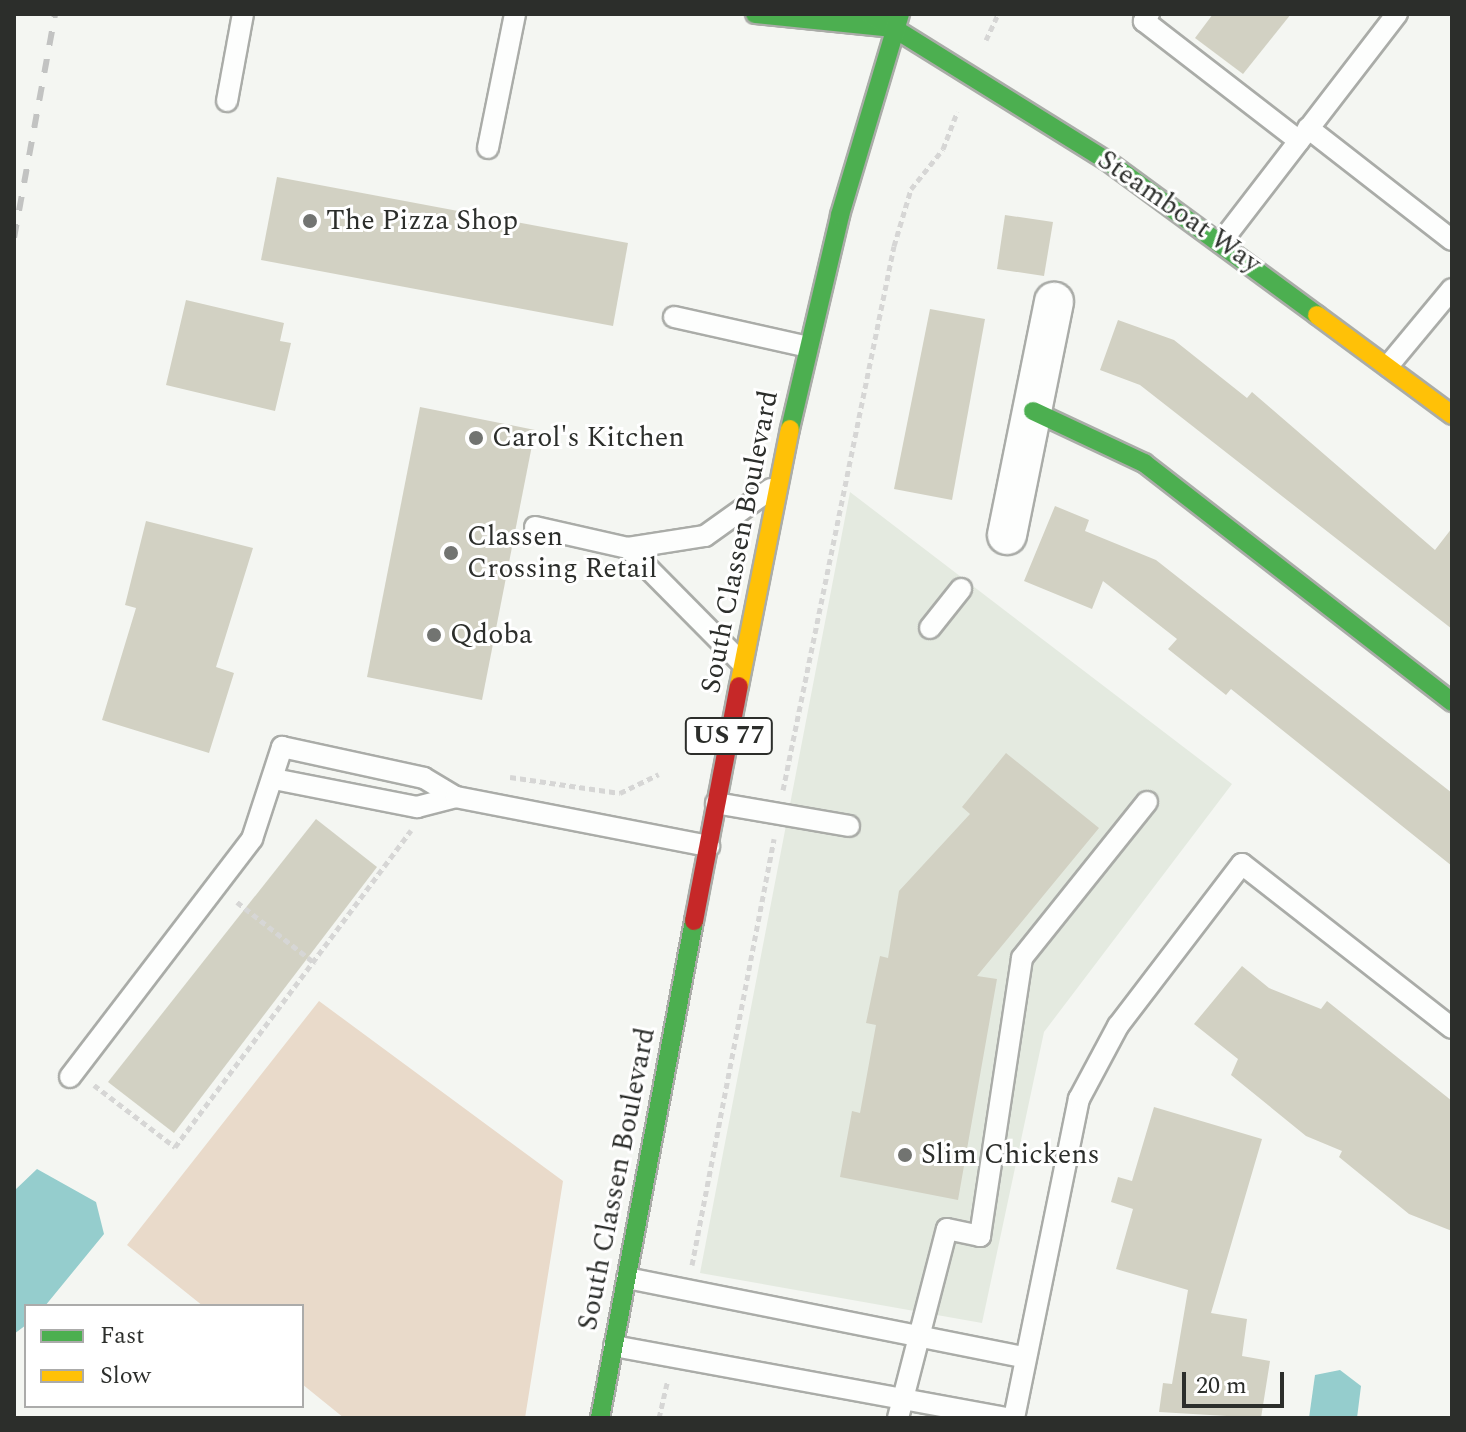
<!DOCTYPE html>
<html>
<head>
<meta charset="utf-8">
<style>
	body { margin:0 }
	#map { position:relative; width:1466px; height:1432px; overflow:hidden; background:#f4f6f2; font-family:Spectral,serif }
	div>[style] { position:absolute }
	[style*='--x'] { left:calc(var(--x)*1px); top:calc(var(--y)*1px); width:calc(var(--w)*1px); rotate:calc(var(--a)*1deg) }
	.built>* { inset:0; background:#e4eae0 }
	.green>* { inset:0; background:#e9daca }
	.water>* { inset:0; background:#95cdcd }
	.building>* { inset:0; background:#d2d1c3 }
	.path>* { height:5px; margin-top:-2.5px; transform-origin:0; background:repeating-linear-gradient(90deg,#d6d6d5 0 6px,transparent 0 10px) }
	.roads { filter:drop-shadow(2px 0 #aaaca8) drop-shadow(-2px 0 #aaaca8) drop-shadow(0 2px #aaaca8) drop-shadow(0 -2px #aaaca8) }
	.lane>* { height:20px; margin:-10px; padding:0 10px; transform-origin:10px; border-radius:10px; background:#fdfefd }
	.street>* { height:38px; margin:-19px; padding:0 19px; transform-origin:19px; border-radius:19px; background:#fdfefd }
	.fast>* { height:18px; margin:-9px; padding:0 9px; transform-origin:9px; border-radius:9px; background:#4caf50 }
	.slow>* { height:18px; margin:-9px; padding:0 9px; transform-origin:9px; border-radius:9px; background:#ffc107 }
	.jam>* { height:18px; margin:-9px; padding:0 9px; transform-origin:9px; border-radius:9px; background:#c62828 }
	.rail>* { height:6px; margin-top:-3px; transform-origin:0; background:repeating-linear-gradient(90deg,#c2c3c2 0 14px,transparent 0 28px) }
	.dots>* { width:22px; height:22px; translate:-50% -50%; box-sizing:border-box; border:4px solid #fff; border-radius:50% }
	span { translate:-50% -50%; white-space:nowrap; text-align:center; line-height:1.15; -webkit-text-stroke:6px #fff; paint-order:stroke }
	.shield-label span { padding:2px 6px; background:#fff; border:2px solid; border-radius:6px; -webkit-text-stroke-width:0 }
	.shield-label { font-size:26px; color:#2c2e2b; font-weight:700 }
	.street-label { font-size:28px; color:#2c2e2b }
	.poi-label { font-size:28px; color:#2c2e2b }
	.left { translate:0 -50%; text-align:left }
	.frame { position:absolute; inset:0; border:16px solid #2c2e2b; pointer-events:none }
	.legend { position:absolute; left:24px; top:1304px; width:280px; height:104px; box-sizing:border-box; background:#fff; border:2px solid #ababaa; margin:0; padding:10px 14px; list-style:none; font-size:24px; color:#2c2e2b }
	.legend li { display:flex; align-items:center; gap:16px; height:40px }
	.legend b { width:40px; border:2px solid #ababaa }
	.scale { position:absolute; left:1182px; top:1372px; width:102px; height:36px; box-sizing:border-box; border:4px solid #2c2e2b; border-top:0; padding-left:10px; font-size:24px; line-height:28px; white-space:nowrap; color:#2c2e2b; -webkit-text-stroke:6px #fff; paint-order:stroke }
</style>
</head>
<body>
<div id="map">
	<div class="built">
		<div style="clip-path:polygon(850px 492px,1232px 784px,1044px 1032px,982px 1323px,700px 1273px)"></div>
	</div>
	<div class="green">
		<div style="clip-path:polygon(319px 1001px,563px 1181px,525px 1418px,344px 1418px,302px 1384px,302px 1306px,203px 1306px,127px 1245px)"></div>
	</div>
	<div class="water">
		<div style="clip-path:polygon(37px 1169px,96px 1202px,104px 1234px,45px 1306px,26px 1306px,26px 1325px,14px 1334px,14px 1191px)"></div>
		<div style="clip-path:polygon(1340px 1370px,1361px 1386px,1357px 1418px,1309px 1418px,1315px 1375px)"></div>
	</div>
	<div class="building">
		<div style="clip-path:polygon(1213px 14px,1291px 14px,1243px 74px,1195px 38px)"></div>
		<div style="clip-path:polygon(277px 177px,628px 243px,613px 326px,261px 260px)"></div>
		<div style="clip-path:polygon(1005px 215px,1053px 222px,1044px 276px,997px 269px)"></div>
		<div style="clip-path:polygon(186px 300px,284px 323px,280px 341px,291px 343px,275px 411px,166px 385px)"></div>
		<div style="clip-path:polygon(930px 309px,985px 319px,952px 500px,894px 489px)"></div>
		<div style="clip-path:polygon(1118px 320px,1174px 340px,1247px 398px,1252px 392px,1435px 550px,1452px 528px,1452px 629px,1140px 385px,1100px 370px)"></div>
		<div style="clip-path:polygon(420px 407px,535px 430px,482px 700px,367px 677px)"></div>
		<div style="clip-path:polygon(1055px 506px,1089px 520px,1085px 531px,1156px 560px,1452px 793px,1452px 866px,1231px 689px,1226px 695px,1168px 649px,1177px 639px,1103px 581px,1092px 609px,1024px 581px)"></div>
		<div style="clip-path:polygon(146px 521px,253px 548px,216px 667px,234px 673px,209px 753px,102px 720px,136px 608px,125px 605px)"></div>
		<div style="clip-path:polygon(1006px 753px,1099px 828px,977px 976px,997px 979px,958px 1200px,840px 1177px,852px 1111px,860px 1113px,876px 1025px,866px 1023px,880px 956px,888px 958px,899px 891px,970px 814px,962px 807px)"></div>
		<div style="clip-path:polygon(316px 819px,377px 867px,174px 1133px,108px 1082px)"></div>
		<div style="clip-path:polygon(1242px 966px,1269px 988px,1321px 1009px,1327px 1001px,1452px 1101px,1452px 1231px,1409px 1214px,1339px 1157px,1342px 1151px,1306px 1136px,1231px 1075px,1238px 1059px,1194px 1024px)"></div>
		<div style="clip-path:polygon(1154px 1107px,1262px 1139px,1211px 1313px,1247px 1319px,1242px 1356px,1270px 1361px,1261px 1418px,1159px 1412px,1163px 1383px,1172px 1384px,1188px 1290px,1116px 1269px,1133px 1209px,1111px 1202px,1118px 1177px,1132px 1181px)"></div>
	</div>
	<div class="path">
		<div style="--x:986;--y:40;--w:29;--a:-65"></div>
		<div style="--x:510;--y:777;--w:111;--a:8.3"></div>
		<div style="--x:620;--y:793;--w:43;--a:-26"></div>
		<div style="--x:783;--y:790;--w:555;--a:-78.47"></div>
		<div style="--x:894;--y:246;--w:59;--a:-73.4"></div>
		<div style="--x:911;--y:189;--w:51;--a:-51.3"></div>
		<div style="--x:943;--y:149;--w:40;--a:-69"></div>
		<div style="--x:237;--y:902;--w:100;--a:38.1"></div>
		<div style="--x:94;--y:1085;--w:102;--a:37.4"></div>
		<div style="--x:175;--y:1147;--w:395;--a:-53.3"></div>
		<div style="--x:692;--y:1265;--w:434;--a:-79.1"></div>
		<div style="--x:659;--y:1418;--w:39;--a:-77"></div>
	</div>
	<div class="roads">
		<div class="lane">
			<div style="--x:1149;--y:14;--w:9;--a:126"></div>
			<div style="--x:1144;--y:21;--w:196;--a:37.7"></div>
			<div style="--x:227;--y:101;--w:88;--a:-79.6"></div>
			<div style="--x:1308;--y:128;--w:182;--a:37.9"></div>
			<div style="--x:488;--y:148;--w:137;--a:-78.6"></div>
			<div style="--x:1222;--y:241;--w:287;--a:-52.4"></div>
			<div style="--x:674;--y:317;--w:137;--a:12.6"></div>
			<div style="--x:1388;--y:366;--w:100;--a:-50.3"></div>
			<div style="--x:535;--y:527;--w:95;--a:12.7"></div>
			<div style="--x:628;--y:548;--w:78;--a:-8.9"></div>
			<div style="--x:705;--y:536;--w:81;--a:-35.5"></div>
			<div style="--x:628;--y:548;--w:161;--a:45.3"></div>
			<div style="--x:930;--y:628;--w:50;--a:-51.5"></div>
			<div style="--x:274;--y:779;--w:146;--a:11.1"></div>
			<div style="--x:417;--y:807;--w:40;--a:-14.4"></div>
			<div style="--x:716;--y:803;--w:135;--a:9.8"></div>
			<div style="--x:70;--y:1077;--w:300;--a:-52.6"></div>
			<div style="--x:252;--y:839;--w:97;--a:-71.9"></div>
			<div style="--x:282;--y:747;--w:145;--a:12.3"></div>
			<div style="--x:424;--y:778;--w:37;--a:31"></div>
			<div style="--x:456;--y:797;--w:258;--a:11"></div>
			<div style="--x:627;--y:1278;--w:404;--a:11.3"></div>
			<div style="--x:614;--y:1346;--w:399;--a:10.4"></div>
			<div style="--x:898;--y:1418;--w:195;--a:-75.5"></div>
			<div style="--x:947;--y:1229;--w:34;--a:12"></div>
			<div style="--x:980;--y:1236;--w:281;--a:-81.4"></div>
			<div style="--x:1022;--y:958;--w:200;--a:-51.3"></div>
			<div style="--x:1014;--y:1418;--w:326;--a:-78.5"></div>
			<div style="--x:1079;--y:1099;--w:83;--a:-61.9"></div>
			<div style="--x:1118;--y:1026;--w:204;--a:-52.6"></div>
			<div style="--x:1242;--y:864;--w:266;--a:38"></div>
		</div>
		<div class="street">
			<div style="--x:1007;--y:535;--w:238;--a:-78.6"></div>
		</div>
		<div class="fast">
			<div style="--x:755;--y:14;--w:140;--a:5.8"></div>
			<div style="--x:871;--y:14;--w:277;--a:31.9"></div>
			<div style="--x:1106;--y:160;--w:262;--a:36.3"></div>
			<div style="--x:1033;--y:411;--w:123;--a:25.1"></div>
			<div style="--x:1144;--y:463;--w:390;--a:37.8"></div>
			<div style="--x:790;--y:429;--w:220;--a:-76.8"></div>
			<div style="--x:840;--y:215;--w:210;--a:-73.4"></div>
			<div style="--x:600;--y:1418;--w:506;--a:-79.29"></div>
		</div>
		<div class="slow">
			<div style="--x:1317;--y:315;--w:168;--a:36.5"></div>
			<div style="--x:739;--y:686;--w:262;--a:-78.8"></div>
		</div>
		<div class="jam">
			<div style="--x:694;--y:921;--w:239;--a:-79.2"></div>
		</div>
	</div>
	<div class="rail">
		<div style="--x:14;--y:238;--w:228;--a:-79.6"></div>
	</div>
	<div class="dots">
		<div style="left:310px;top:221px;background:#727471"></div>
		<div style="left:476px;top:438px;background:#727471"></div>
		<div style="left:451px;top:553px;background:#727471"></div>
		<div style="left:434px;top:635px;background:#727471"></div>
		<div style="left:905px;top:1155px;background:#727471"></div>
	</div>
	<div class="shield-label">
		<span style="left:729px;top:736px">US 77</span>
	</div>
	<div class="street-label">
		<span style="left:1179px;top:212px;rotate:35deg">Steamboat Way</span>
		<span style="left:740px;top:542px;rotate:-79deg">South Classen Boulevard</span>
		<span style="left:617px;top:1179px;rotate:-79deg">South Classen Boulevard</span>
	</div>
	<div class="poi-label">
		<span class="left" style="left:326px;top:221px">The Pizza Shop</span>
		<span class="left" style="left:492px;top:438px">Carol's Kitchen</span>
		<span class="left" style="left:467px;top:553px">Classen<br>Crossing Retail</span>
		<span class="left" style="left:450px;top:635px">Qdoba</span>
		<span class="left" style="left:921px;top:1155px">Slim Chickens</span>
	</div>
	<div class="frame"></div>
	<ul class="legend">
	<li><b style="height:10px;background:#4caf50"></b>Fast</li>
	<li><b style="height:10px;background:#ffc107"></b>Slow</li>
	</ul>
	<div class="scale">20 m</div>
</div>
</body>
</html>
